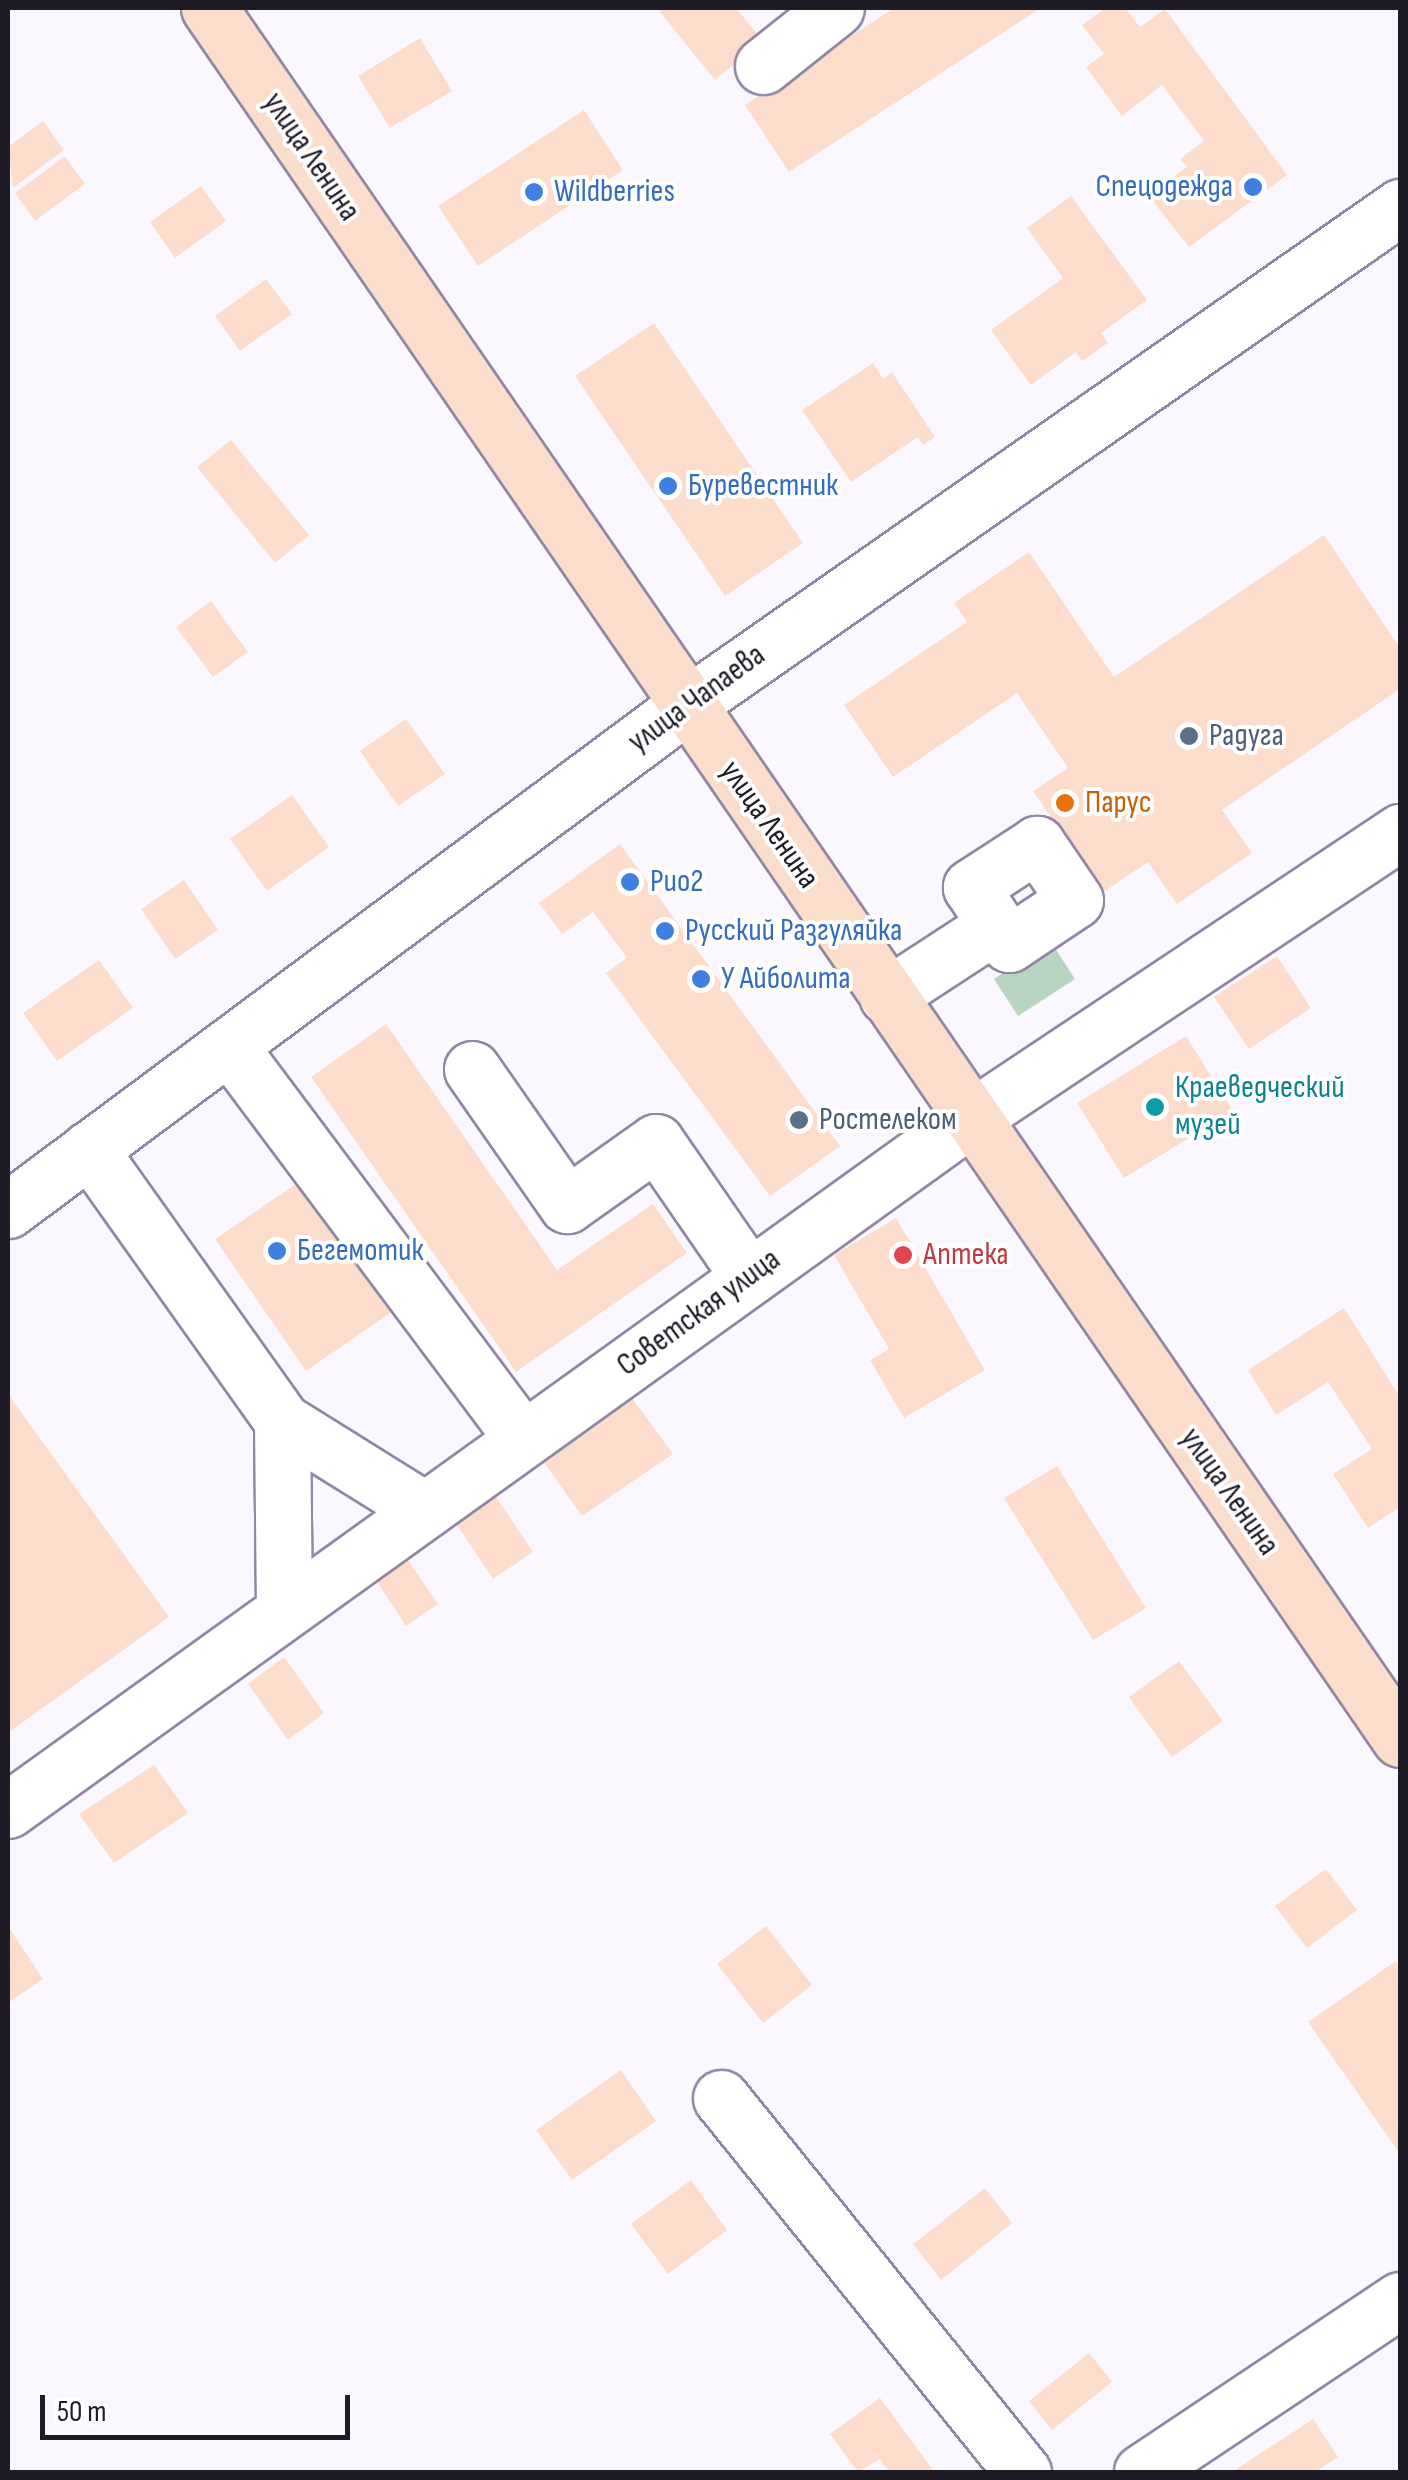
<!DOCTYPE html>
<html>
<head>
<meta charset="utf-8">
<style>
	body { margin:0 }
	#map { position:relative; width:1408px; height:2480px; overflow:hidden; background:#faf8fe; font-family:"Sofia Sans Condensed",sans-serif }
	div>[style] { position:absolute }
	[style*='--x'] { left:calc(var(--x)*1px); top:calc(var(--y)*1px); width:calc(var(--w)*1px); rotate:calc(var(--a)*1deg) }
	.green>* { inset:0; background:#b8d5c1 }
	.building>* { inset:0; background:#fcddcc }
	.roads { filter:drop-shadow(2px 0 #8f87a3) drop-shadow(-2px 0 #8f87a3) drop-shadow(0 2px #8f87a3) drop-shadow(0 -2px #8f87a3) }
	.minor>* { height:55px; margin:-27.5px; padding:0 27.5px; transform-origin:27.5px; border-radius:27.5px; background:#fff }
	.major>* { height:55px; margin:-27.5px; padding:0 27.5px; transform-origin:27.5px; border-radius:27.5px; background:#fbddcb }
	.dots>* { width:28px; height:28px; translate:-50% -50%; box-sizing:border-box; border:5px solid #fff; border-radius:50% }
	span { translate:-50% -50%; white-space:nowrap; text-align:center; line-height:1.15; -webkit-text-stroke:8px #fff; paint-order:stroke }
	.street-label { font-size:32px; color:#1e1b26 }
	.shop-label { font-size:32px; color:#366cbe }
	.right { translate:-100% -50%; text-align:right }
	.left { translate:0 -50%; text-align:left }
	.service-label { font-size:32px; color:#4e5e75 }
	.food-label { font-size:32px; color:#c56008 }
	.culture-label { font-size:32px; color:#0d838f }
	.health-label { font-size:32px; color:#be3a42 }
	.frame { position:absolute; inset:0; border:10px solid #1e1b26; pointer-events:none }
	.scale { position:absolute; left:40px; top:2395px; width:310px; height:45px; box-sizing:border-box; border:5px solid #1e1b26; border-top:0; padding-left:12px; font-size:30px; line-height:35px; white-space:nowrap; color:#1e1b26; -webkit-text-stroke:8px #fff; paint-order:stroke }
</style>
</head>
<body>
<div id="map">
	<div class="green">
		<div style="clip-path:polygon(1051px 942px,1075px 979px,1018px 1016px,994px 979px)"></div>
	</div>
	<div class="building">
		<div style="clip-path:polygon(663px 8px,736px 8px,763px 41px,715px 80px,659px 11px)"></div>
		<div style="clip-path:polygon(894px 8px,1041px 8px,789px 172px,745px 105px)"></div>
		<div style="clip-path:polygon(1106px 8px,1125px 8px,1140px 27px,1165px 9px,1287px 175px,1189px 247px,1148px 195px,1187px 167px,1180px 159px,1204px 141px,1162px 85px,1122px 116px,1086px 67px,1104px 54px,1082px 25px)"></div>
		<div style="clip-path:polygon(420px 38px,452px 91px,390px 128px,358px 76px)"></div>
		<div style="clip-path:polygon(584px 110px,623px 170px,478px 266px,438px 206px)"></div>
		<div style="clip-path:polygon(43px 121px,64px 150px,13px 188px,8px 147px)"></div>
		<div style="clip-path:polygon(65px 156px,85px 184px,35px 221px,15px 193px)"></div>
		<div style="clip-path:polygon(201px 186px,226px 221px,175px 258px,150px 222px)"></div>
		<div style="clip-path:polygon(1071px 196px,1147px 300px,1101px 333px,1108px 343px,1082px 361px,1076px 352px,1031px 385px,991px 330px,1063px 278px,1027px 228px)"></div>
		<div style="clip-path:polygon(266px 279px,292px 314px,240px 351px,215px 316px)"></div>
		<div style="clip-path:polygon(654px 323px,803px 543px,725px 596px,575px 376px)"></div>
		<div style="clip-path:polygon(873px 363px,883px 379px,892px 372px,935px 437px,923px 445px,918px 437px,851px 482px,802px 410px)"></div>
		<div style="clip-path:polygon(231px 440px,309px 535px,275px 563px,197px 467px)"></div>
		<div style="clip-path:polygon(1324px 535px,1400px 648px,1400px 689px,1222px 810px,1252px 853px,1177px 904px,1148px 862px,1102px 893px,1033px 791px,1068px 768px,1017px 693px,893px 777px,844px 705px,967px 622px,954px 603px,1029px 552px,1114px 677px)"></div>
		<div style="clip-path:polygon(211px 601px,248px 652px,213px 677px,176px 627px)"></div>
		<div style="clip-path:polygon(406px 719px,445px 774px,398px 806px,360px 751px)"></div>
		<div style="clip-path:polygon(292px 795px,329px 847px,267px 891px,230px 839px)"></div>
		<div style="clip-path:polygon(620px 844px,840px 1146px,770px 1196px,606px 973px,627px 958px,593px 912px,562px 934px,539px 903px)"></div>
		<div style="clip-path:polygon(184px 880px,218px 930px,175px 959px,141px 909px)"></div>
		<div style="clip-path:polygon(1277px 956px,1311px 1008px,1249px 1049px,1214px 997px)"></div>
		<div style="clip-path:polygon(99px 960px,133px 1008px,57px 1061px,23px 1013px)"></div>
		<div style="clip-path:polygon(386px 1024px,557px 1270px,653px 1204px,687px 1253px,516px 1372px,311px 1077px)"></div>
		<div style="clip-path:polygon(1186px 1036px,1233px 1111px,1124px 1178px,1077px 1103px)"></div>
		<div style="clip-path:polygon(305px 1178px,396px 1309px,306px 1371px,215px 1239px)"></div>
		<div style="clip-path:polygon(896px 1218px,985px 1370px,904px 1418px,870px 1360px,889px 1349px,834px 1255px)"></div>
		<div style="clip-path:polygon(1344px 1308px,1400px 1397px,1400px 1507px,1368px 1528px,1333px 1474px,1372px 1449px,1328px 1382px,1276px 1415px,1248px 1370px)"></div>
		<div style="clip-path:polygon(8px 1394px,169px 1617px,8px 1733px)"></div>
		<div style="clip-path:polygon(630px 1395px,673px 1454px,582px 1516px,540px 1457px)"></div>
		<div style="clip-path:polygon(1057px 1466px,1146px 1608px,1093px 1640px,1004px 1498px)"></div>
		<div style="clip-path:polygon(493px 1492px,533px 1552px,493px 1579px,453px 1519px)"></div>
		<div style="clip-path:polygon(406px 1557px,438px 1604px,406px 1626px,375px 1579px)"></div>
		<div style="clip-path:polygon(284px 1657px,324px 1713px,288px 1740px,248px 1684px)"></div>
		<div style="clip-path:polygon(1179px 1661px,1223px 1721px,1172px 1757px,1129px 1697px)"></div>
		<div style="clip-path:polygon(154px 1765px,188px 1813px,114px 1863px,79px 1814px)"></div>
		<div style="clip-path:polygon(1326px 1869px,1357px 1910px,1307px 1948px,1275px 1906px)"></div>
		<div style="clip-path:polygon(8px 1926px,43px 1979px,8px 2003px)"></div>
		<div style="clip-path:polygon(766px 1926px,812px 1985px,763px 2023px,717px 1964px)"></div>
		<div style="clip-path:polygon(1396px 1961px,1400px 1967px,1400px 2154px,1308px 2022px)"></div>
		<div style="clip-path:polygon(621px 2070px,656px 2121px,572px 2180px,536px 2130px)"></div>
		<div style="clip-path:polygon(691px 2180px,727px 2230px,668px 2274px,631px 2224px)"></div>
		<div style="clip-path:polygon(985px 2188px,1012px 2223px,941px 2280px,913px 2244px)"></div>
		<div style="clip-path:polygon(1089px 2353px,1112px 2382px,1052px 2430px,1029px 2401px)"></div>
		<div style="clip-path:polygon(880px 2398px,922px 2455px,934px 2472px,889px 2472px,880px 2459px,858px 2472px,830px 2434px)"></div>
		<div style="clip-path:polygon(1313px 2419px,1338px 2457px,1315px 2472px,1232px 2472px)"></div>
	</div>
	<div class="roads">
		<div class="minor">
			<div style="--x:763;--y:66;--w:93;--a:-38.5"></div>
			<div style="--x:887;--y:996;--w:130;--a:-33.1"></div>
			<div style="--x:996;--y:925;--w:23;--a:56"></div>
			<div style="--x:1009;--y:944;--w:79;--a:-33.7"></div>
			<div style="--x:1075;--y:900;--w:68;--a:-124.2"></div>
			<div style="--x:1037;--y:844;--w:79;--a:146.9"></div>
			<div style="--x:971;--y:887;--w:45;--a:56.7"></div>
			<div style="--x:229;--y:1046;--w:491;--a:53.2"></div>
			<div style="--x:472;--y:1069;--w:166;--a:55.1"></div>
			<div style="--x:567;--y:1205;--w:109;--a:-35.3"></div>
			<div style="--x:656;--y:1142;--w:164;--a:55.4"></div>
			<div style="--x:89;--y:1149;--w:334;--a:54.6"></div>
			<div style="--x:282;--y:1421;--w:168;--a:31.9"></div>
			<div style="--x:8;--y:1210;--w:846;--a:-36.64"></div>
			<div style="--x:687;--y:705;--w:870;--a:-34.93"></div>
			<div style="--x:282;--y:1421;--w:190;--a:89.4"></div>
			<div style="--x:8;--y:1810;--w:1186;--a:-35.7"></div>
			<div style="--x:971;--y:1118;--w:516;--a:-33.69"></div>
			<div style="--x:721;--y:2098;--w:481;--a:51.1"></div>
			<div style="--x:1142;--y:2472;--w:310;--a:-33.7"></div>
		</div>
		<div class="major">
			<div style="--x:209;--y:8;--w:2101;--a:55.47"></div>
		</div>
	</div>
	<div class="dots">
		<div style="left:1253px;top:187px;background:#3f7fe0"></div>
		<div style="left:534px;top:192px;background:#3f7fe0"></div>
		<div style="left:668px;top:486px;background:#3f7fe0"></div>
		<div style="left:1189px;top:736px;background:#5c6f8a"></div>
		<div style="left:1065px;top:803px;background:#e8710a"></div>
		<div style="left:630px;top:882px;background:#3f7fe0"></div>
		<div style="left:665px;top:931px;background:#3f7fe0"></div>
		<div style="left:701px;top:979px;background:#3f7fe0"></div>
		<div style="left:1155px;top:1107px;background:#0f9aa8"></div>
		<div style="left:799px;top:1120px;background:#5c6f8a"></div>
		<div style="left:277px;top:1251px;background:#3f7fe0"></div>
		<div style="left:903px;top:1255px;background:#e0444e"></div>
	</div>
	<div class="street-label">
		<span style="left:311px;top:157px;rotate:56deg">улица Ленина</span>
		<span style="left:697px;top:699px;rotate:-36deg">улица Чапаева</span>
		<span style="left:769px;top:825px;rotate:55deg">улица Ленина</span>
		<span style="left:699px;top:1313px;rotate:-36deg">Советская улица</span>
		<span style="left:1229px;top:1492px;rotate:55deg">улица Ленина</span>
	</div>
	<div class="shop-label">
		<span class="right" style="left:1233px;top:187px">Спецодежда</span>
		<span class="left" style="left:554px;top:192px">Wildberries</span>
		<span class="left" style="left:688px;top:486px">Буревестник</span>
		<span class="left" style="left:650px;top:882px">Рио2</span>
		<span class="left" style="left:685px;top:931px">Русский Разгуляйка</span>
		<span class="left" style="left:721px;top:979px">У Айболита</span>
		<span class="left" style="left:297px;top:1251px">Бегемотик</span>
	</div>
	<div class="service-label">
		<span class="left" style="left:1209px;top:736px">Радуга</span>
		<span class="left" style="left:819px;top:1120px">Ростелеком</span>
	</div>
	<div class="food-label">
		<span class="left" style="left:1085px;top:803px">Парус</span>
	</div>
	<div class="culture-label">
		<span class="left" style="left:1175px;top:1107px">Краеведческий<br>музей</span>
	</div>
	<div class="health-label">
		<span class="left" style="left:923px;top:1255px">Аптека</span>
	</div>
	<div class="frame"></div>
	<div class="scale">50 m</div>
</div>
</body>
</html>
